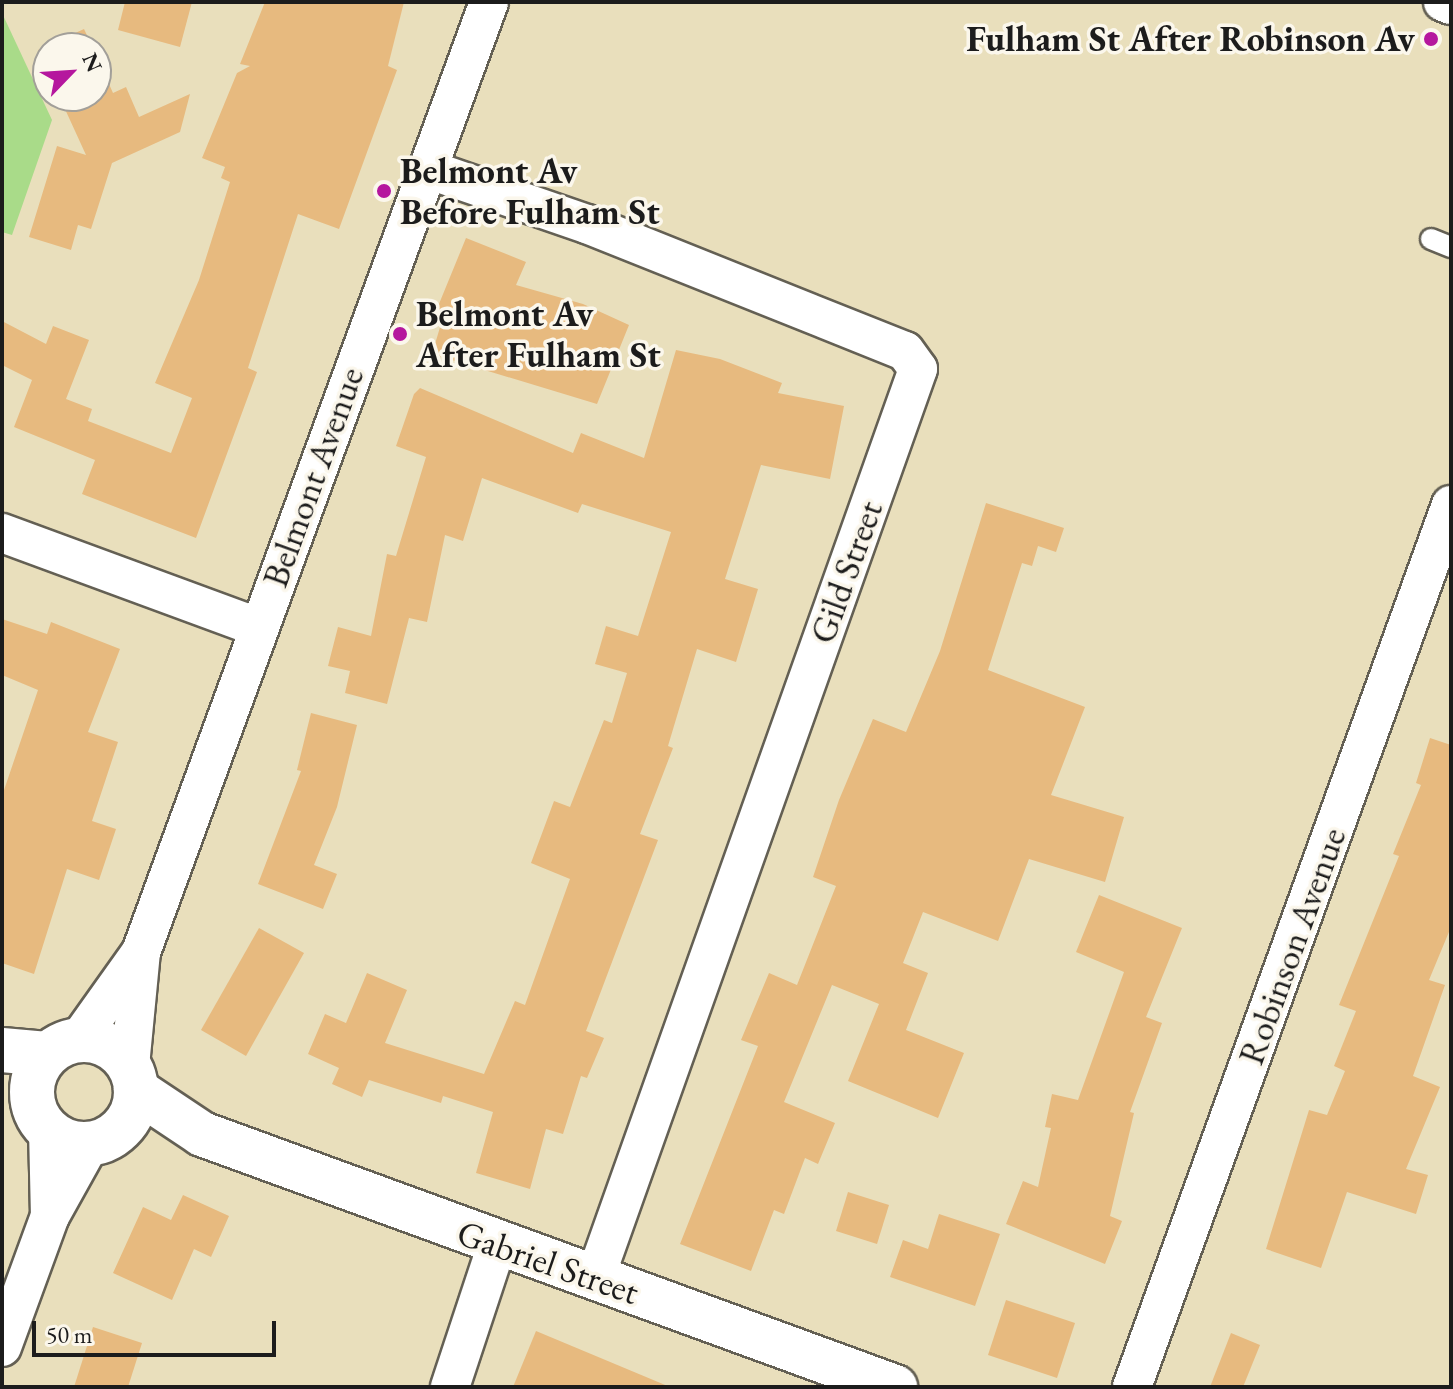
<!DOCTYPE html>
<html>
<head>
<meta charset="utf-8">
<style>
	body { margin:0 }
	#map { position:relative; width:1453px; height:1389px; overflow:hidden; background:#e9dfbc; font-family:"EB Garamond",serif }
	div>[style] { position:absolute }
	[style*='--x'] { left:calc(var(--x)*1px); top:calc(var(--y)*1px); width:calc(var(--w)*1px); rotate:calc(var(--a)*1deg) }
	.green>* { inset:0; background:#a9db89 }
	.building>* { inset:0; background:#e7ba7f }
	.roads { filter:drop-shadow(2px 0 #646054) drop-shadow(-2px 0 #646054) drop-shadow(0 2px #646054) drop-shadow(0 -2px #646054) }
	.service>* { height:20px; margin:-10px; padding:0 10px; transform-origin:10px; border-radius:10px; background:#fff }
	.minor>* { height:38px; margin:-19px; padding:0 19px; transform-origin:19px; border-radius:19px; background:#fff }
	.tertiary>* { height:44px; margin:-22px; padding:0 22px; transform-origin:22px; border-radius:22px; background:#fff }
	.tertiary>.ring { margin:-22px; padding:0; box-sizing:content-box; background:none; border:44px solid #fff; border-radius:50% }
	.dots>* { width:22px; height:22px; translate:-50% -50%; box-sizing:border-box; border:4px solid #fbf7ec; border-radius:50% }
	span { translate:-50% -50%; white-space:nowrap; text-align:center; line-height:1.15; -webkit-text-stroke:7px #fbf7ec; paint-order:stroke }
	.poi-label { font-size:36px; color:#1c1c1c; font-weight:700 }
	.right { translate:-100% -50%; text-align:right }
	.left { translate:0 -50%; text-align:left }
	.street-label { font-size:36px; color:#1c1c1c }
	.frame { position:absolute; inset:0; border:4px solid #1c1c1c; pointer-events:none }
	.north { position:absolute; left:32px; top:32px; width:80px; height:80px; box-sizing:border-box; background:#fbf7ec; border:2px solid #a29f99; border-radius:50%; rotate:65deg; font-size:22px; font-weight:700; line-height:32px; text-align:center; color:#1c1c1c }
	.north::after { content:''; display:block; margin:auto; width:28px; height:36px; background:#b5179e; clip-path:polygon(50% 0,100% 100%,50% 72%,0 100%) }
	.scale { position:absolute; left:32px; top:1321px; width:244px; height:36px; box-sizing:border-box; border:4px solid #1c1c1c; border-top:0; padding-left:10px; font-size:24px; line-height:28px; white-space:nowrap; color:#1c1c1c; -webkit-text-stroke:6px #fbf7ec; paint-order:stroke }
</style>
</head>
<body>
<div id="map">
	<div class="green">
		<div style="clip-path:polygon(2px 13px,52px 120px,12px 235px,2px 232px)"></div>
	</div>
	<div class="building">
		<div style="clip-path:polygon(125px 2px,192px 2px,180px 47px,118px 30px)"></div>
		<div style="clip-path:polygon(265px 2px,404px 2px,388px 66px,397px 70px,339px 229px,298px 214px,248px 368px,257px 372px,196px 538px,82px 494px,95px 460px,14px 427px,32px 380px,2px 365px,2px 321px,46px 344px,53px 326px,89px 340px,66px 399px,92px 409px,88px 421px,171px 453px,192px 398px,155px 383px,199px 280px,230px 182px,221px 178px,225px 167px,202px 158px,237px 73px,250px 66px,240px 64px)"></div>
		<div style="clip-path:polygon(84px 29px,93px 48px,48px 48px,48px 71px,38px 50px)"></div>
		<div style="clip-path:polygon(96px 55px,113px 93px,126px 87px,139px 117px,190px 94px,180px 132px,112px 163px,91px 229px,78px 225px,71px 250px,29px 237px,57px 146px,86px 155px,59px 96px,96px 96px)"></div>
		<div style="clip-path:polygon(466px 238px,526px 262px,516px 285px,583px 304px,629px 325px,597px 404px,432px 354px,441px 324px,432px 321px)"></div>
		<div style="clip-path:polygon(676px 350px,720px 359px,782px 383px,778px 393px,844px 406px,830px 479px,761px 465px,725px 579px,758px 589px,736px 662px,697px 649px,668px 746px,673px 748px,640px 834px,658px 840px,586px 1031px,604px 1038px,587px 1078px,581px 1076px,563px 1134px,546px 1129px,530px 1189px,476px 1173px,493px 1112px,443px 1096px,441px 1103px,369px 1080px,362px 1097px,332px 1084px,339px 1068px,308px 1054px,325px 1014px,346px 1023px,367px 973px,407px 990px,385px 1043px,484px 1074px,515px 1001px,525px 1005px,570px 879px,531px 863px,554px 801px,570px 807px,604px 720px,612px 723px,627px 673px,595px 664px,606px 626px,638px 636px,671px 532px,582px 504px,578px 513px,482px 478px,463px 541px,445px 535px,427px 622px,409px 618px,387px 704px,345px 693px,350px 671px,328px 666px,338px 627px,371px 636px,387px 554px,396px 556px,426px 457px,396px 446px,414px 394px,420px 388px,573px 453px,581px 433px,644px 458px)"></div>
		<div style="clip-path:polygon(986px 503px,1064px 528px,1056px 552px,1038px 546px,1032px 566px,1022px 563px,988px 670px,1085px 707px,1051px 795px,1124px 817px,1105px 882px,1029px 859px,998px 941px,923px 912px,903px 963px,928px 973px,906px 1030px,964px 1053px,938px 1118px,848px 1081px,879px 1004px,832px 985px,784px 1102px,835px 1123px,818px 1164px,805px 1158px,784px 1214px,774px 1210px,751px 1271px,680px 1244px,758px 1046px,741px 1040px,769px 973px,797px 985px,836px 886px,813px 877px,839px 800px,873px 719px,906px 732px,940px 651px)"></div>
		<div style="clip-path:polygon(2px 619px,47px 634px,51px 622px,120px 649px,88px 732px,118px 742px,92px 821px,116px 829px,99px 880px,67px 869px,34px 974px,2px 963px,2px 796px,38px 690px,2px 675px)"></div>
		<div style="clip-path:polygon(311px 713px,357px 725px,337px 807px,314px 865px,337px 874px,323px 909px,258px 884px,301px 771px,297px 770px)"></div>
		<div style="clip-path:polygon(1430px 738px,1451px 745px,1451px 927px,1429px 980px,1445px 985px,1413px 1076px,1440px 1087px,1406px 1169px,1428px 1175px,1416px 1214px,1347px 1192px,1321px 1268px,1266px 1249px,1309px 1110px,1327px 1115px,1345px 1071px,1334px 1066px,1356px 1011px,1339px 1005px,1399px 856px,1393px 854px,1421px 785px,1416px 783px)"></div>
		<div style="clip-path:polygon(1099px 895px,1182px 928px,1146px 1017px,1162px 1023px,1130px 1112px,1134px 1113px,1110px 1216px,1122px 1221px,1105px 1264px,1006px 1224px,1023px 1181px,1038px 1187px,1051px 1128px,1045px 1127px,1052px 1094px,1078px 1100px,1124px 972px,1076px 952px)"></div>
		<div style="clip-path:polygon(259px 928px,304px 953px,246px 1056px,201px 1030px)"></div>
		<div style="clip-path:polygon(848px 1192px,889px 1205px,877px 1244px,836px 1231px)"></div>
		<div style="clip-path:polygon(183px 1195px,229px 1216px,211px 1257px,194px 1249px,172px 1300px,113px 1273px,143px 1207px,171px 1220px)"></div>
		<div style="clip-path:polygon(939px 1214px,1000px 1234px,975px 1306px,890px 1277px,903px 1240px,928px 1249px)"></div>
		<div style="clip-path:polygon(1006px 1300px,1075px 1323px,1057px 1378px,988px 1355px)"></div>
		<div style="clip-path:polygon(93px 1327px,142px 1343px,128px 1387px,74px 1387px)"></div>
		<div style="clip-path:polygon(536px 1331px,670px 1387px,513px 1387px)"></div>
		<div style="clip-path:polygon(1231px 1333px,1260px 1345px,1243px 1387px,1210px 1387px)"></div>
	</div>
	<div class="roads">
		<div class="service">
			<div style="--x:1431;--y:239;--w:22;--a:22"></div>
		</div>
		<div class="minor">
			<div style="--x:1443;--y:2;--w:9;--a:21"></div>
			<div style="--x:427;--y:169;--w:169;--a:19"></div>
			<div style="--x:587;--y:224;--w:342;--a:21.8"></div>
			<div style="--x:905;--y:351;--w:22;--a:54"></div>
			<div style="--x:918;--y:369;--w:965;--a:109.56"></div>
			<div style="--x:2;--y:533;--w:273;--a:20.2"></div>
			<div style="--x:79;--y:1039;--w:107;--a:-54.5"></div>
			<div style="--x:130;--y:1066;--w:115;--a:-84.5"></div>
			<div style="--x:141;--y:952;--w:1012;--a:-69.88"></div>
			<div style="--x:48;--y:1129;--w:87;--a:88.7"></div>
			<div style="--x:2;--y:1347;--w:140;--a:-69.9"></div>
			<div style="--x:50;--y:1216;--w:82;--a:-60.9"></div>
			<div style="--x:450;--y:1387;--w:150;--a:-71.7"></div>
			<div style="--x:1132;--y:1387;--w:938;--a:-70.12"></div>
		</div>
		<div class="tertiary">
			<div class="ring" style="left:32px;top:1040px;width:60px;height:60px"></div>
			<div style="--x:2;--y:1050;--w:45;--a:5.1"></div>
			<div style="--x:136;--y:1090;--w:79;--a:33.7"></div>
			<div style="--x:202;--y:1134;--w:738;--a:20.06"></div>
		</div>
	</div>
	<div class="dots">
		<div style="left:1431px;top:39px;background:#b5179e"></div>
		<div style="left:384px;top:191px;background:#b5179e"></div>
		<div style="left:400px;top:334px;background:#b5179e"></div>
	</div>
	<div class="poi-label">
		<span class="right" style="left:1415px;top:39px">Fulham St After Robinson Av</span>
		<span class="left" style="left:400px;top:191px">Belmont Av<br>Before Fulham St</span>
		<span class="left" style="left:416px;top:334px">Belmont Av<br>After Fulham St</span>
	</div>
	<div class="street-label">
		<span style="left:313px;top:477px;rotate:-70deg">Belmont Avenue</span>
		<span style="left:846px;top:572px;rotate:-70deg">Gild Street</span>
		<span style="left:1292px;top:946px;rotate:-70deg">Robinson Avenue</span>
		<span style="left:548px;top:1262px;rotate:19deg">Gabriel Street</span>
	</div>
	<div class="frame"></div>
	<div class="north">N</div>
	<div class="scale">50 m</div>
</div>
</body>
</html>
